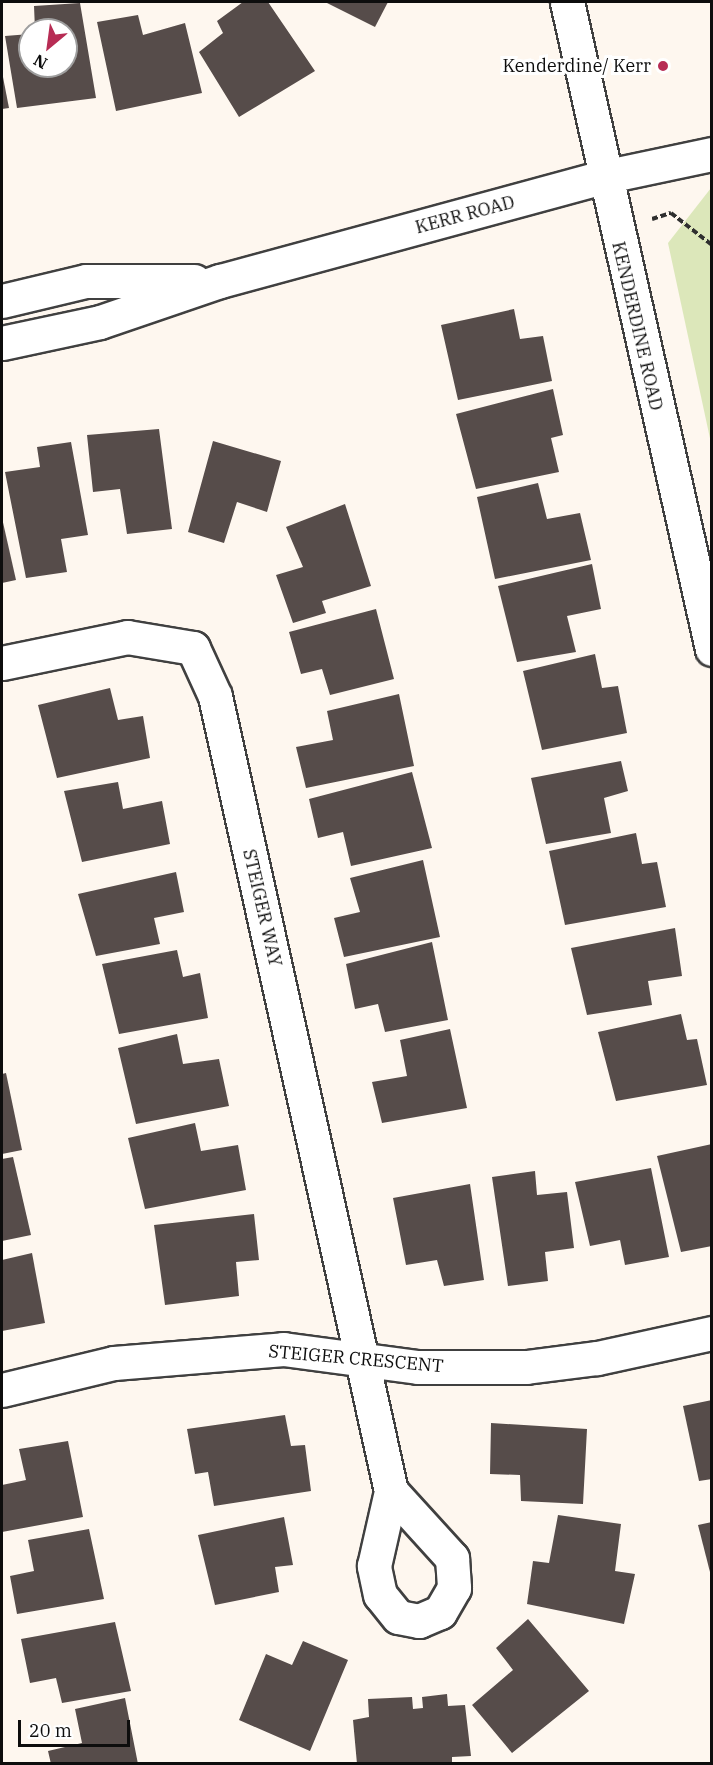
<!DOCTYPE html>
<html>
<head>
<meta charset="utf-8">
<style>
	body { margin:0 }
	#map { position:relative; width:713px; height:1765px; overflow:hidden; background:#fef7ef; font-family:"IBM Plex Serif",serif }
	div>[style] { position:absolute }
	[style*='--x'] { left:calc(var(--x)*1px); top:calc(var(--y)*1px); width:calc(var(--w)*1px); rotate:calc(var(--a)*1deg) }
	.green>* { inset:0; background:#dce7ba }
	.building>* { inset:0; background:#564c4a }
	.path>* { height:4px; margin-top:-2px; transform-origin:0; background:repeating-linear-gradient(90deg,#2f2f2f 0 6px,transparent 0 9px) }
	.roads { filter:drop-shadow(2px 0 #404040) drop-shadow(-2px 0 #404040) drop-shadow(0 2px #404040) drop-shadow(0 -2px #404040) }
	.minor>* { height:33px; margin:-16.5px; padding:0 16.5px; transform-origin:16.5px; border-radius:16.5px; background:#fff }
	.dots>* { width:16px; height:16px; translate:-50% -50%; box-sizing:border-box; border:3px solid #fff; border-radius:50% }
	span { translate:-50% -50%; white-space:nowrap; text-align:center; line-height:1.15; -webkit-text-stroke:6px #fff; paint-order:stroke }
	.poi-label { font-size:18px; color:#0d0d0d }
	.right { translate:-100% -50%; text-align:right }
	.street-label { font-size:18px; color:#0d0d0d }
	.frame { position:absolute; inset:0; border:3px solid #0d0d0d; pointer-events:none }
	.north { position:absolute; left:18px; top:18px; width:60px; height:60px; box-sizing:border-box; background:#fff; border:2px solid #9e9e9e; border-radius:50%; rotate:209deg; font-size:16px; font-weight:700; line-height:24px; text-align:center; color:#0d0d0d }
	.north::after { content:''; display:block; margin:auto; width:21px; height:27px; background:#b72c54; clip-path:polygon(50% 0,100% 100%,50% 72%,0 100%) }
	.scale { position:absolute; left:18px; top:1720px; width:112px; height:27px; box-sizing:border-box; border:3px solid #0d0d0d; border-top:0; padding-left:8px; font-size:18px; line-height:21px; white-space:nowrap; color:#0d0d0d; -webkit-text-stroke:4px #fff; paint-order:stroke }
</style>
</head>
<body>
<div id="map">
	<div class="green">
		<div style="clip-path:polygon(711px 188px,711px 443px,668px 243px)"></div>
	</div>
	<div class="building">
		<div style="clip-path:polygon(243px 2px,268px 2px,315px 71px,239px 117px,199px 52px,223px 33px,217px 21px)"></div>
		<div style="clip-path:polygon(325px 2px,388px 2px,375px 27px)"></div>
		<div style="clip-path:polygon(80px 3px,96px 98px,17px 108px,5px 36px,30px 34px,30px 66px,66px 66px,66px 30px,35px 30px,34px 6px)"></div>
		<div style="clip-path:polygon(138px 15px,143px 35px,185px 23px,202px 93px,116px 111px,97px 22px)"></div>
		<div style="clip-path:polygon(2px 72px,9px 108px,2px 109px)"></div>
		<div style="clip-path:polygon(514px 309px,520px 339px,543px 336px,552px 381px,458px 400px,441px 325px)"></div>
		<div style="clip-path:polygon(553px 389px,563px 435px,551px 438px,559px 472px,476px 489px,456px 414px)"></div>
		<div style="clip-path:polygon(159px 429px,172px 529px,127px 534px,120px 489px,93px 492px,87px 435px)"></div>
		<div style="clip-path:polygon(213px 441px,281px 461px,267px 512px,237px 502px,224px 543px,188px 532px)"></div>
		<div style="clip-path:polygon(71px 442px,88px 535px,61px 539px,67px 572px,26px 578px,5px 472px,40px 467px,37px 447px)"></div>
		<div style="clip-path:polygon(538px 483px,547px 519px,580px 513px,591px 560px,495px 579px,477px 497px)"></div>
		<div style="clip-path:polygon(345px 504px,371px 586px,322px 601px,326px 613px,293px 623px,276px 575px,303px 567px,286px 527px)"></div>
		<div style="clip-path:polygon(2px 518px,16px 580px,2px 583px)"></div>
		<div style="clip-path:polygon(592px 564px,601px 609px,567px 616px,576px 652px,517px 662px,498px 586px)"></div>
		<div style="clip-path:polygon(376px 609px,394px 679px,330px 695px,322px 669px,301px 674px,289px 632px)"></div>
		<div style="clip-path:polygon(595px 654px,602px 688px,618px 686px,627px 733px,542px 750px,523px 671px)"></div>
		<div style="clip-path:polygon(110px 688px,118px 720px,143px 716px,150px 758px,57px 778px,38px 705px)"></div>
		<div style="clip-path:polygon(399px 694px,414px 766px,306px 788px,296px 747px,333px 740px,327px 711px)"></div>
		<div style="clip-path:polygon(621px 761px,628px 791px,604px 798px,611px 833px,546px 844px,531px 778px)"></div>
		<div style="clip-path:polygon(412px 772px,432px 848px,351px 866px,343px 832px,318px 838px,309px 799px)"></div>
		<div style="clip-path:polygon(118px 782px,123px 809px,162px 801px,170px 844px,82px 862px,64px 791px)"></div>
		<div style="clip-path:polygon(636px 833px,642px 864px,657px 862px,666px 907px,565px 925px,549px 851px)"></div>
		<div style="clip-path:polygon(423px 860px,440px 937px,344px 957px,334px 918px,360px 912px,350px 878px)"></div>
		<div style="clip-path:polygon(176px 872px,184px 912px,154px 918px,160px 944px,96px 956px,78px 894px)"></div>
		<div style="clip-path:polygon(675px 928px,682px 976px,648px 981px,652px 1005px,587px 1015px,571px 948px)"></div>
		<div style="clip-path:polygon(432px 942px,448px 1020px,385px 1032px,378px 1004px,355px 1009px,346px 964px)"></div>
		<div style="clip-path:polygon(177px 950px,183px 977px,200px 973px,208px 1018px,119px 1034px,102px 964px)"></div>
		<div style="clip-path:polygon(681px 1014px,687px 1040px,697px 1039px,707px 1085px,616px 1101px,598px 1032px)"></div>
		<div style="clip-path:polygon(450px 1029px,467px 1108px,382px 1123px,372px 1082px,407px 1076px,400px 1040px)"></div>
		<div style="clip-path:polygon(177px 1034px,183px 1064px,219px 1059px,229px 1106px,136px 1124px,118px 1048px)"></div>
		<div style="clip-path:polygon(6px 1073px,22px 1150px,2px 1154px,2px 1074px)"></div>
		<div style="clip-path:polygon(195px 1123px,201px 1151px,238px 1145px,246px 1190px,145px 1209px,128px 1138px)"></div>
		<div style="clip-path:polygon(712px 1144px,712px 1246px,681px 1252px,657px 1156px)"></div>
		<div style="clip-path:polygon(13px 1157px,31px 1235px,2px 1241px,2px 1159px)"></div>
		<div style="clip-path:polygon(651px 1168px,669px 1257px,625px 1265px,620px 1240px,590px 1246px,575px 1182px)"></div>
		<div style="clip-path:polygon(535px 1171px,537px 1195px,567px 1192px,574px 1248px,545px 1252px,548px 1281px,508px 1286px,492px 1177px)"></div>
		<div style="clip-path:polygon(470px 1184px,484px 1280px,444px 1286px,437px 1260px,406px 1265px,393px 1198px)"></div>
		<div style="clip-path:polygon(254px 1214px,259px 1260px,236px 1262px,239px 1296px,165px 1305px,154px 1225px)"></div>
		<div style="clip-path:polygon(32px 1253px,45px 1323px,2px 1331px,2px 1260px)"></div>
		<div style="clip-path:polygon(712px 1400px,712px 1479px,699px 1481px,683px 1406px)"></div>
		<div style="clip-path:polygon(285px 1415px,291px 1446px,305px 1445px,311px 1491px,214px 1506px,208px 1472px,195px 1474px,187px 1429px)"></div>
		<div style="clip-path:polygon(491px 1423px,587px 1429px,583px 1504px,521px 1501px,520px 1475px,490px 1474px)"></div>
		<div style="clip-path:polygon(68px 1441px,83px 1517px,2px 1532px,2px 1485px,26px 1480px,19px 1449px)"></div>
		<div style="clip-path:polygon(558px 1515px,621px 1524px,615px 1571px,635px 1574px,624px 1624px,527px 1604px,533px 1561px,549px 1563px)"></div>
		<div style="clip-path:polygon(284px 1517px,293px 1565px,275px 1567px,279px 1592px,215px 1605px,198px 1535px)"></div>
		<div style="clip-path:polygon(712px 1522px,712px 1576px,711px 1576px,698px 1525px)"></div>
		<div style="clip-path:polygon(89px 1529px,104px 1599px,17px 1614px,10px 1576px,34px 1571px,28px 1540px)"></div>
		<div style="clip-path:polygon(528px 1619px,589px 1691px,512px 1753px,472px 1705px,513px 1670px,496px 1648px)"></div>
		<div style="clip-path:polygon(115px 1622px,131px 1691px,62px 1703px,56px 1678px,30px 1683px,21px 1639px)"></div>
		<div style="clip-path:polygon(303px 1641px,348px 1660px,310px 1751px,239px 1720px,266px 1654px,292px 1665px)"></div>
		<div style="clip-path:polygon(447px 1694px,448px 1706px,465px 1705px,471px 1756px,452px 1757px,452px 1764px,357px 1764px,353px 1720px,369px 1717px,368px 1699px,412px 1697px,413px 1709px,423px 1708px,422px 1697px)"></div>
		<div style="clip-path:polygon(125px 1698px,138px 1764px,51px 1764px,48px 1751px,82px 1743px,75px 1709px)"></div>
	</div>
	<div class="path">
		<div style="--x:652;--y:219;--w:20;--a:-18"></div>
		<div style="--x:671;--y:213;--w:52;--a:38"></div>
	</div>
	<div class="roads">
		<div class="minor">
			<div style="--x:567;--y:2;--w:663;--a:77.37"></div>
			<div style="--x:2;--y:301;--w:86;--a:-13.4"></div>
			<div style="--x:86;--y:281;--w:108;--a:0"></div>
			<div style="--x:2;--y:343;--w:100;--a:-12.1"></div>
			<div style="--x:100;--y:322;--w:127;--a:-18.9"></div>
			<div style="--x:220;--y:281;--w:397;--a:-15.2"></div>
			<div style="--x:603;--y:177;--w:111;--a:-11.9"></div>
			<div style="--x:2;--y:663;--w:128;--a:-11.7"></div>
			<div style="--x:127;--y:637;--w:67;--a:9.5"></div>
			<div style="--x:193;--y:648;--w:53;--a:65.4"></div>
			<div style="--x:215;--y:696;--w:814;--a:77.52"></div>
			<div style="--x:2;--y:1390;--w:115;--a:-13.6"></div>
			<div style="--x:114;--y:1363;--w:170;--a:-4.7"></div>
			<div style="--x:283;--y:1349;--w:136;--a:7.6"></div>
			<div style="--x:418;--y:1367;--w:108;--a:0"></div>
			<div style="--x:526;--y:1367;--w:72;--a:-7.2"></div>
			<div style="--x:597;--y:1358;--w:118;--a:-12.3"></div>
			<div style="--x:391;--y:1491;--w:91;--a:47.7"></div>
			<div style="--x:452;--y:1558;--w:30;--a:86"></div>
			<div style="--x:454;--y:1588;--w:28;--a:120"></div>
			<div style="--x:440;--y:1612;--w:23;--a:157"></div>
			<div style="--x:419;--y:1621;--w:21;--a:-169"></div>
			<div style="--x:398;--y:1617;--w:28;--a:-129"></div>
			<div style="--x:380;--y:1595;--w:30;--a:-102"></div>
			<div style="--x:374;--y:1566;--w:77;--a:-77.2"></div>
		</div>
	</div>
	<div class="dots">
		<div style="left:663px;top:66px;background:#b72c54"></div>
	</div>
	<div class="poi-label">
		<span class="right" style="left:651px;top:66px">Kenderdine/ Kerr</span>
	</div>
	<div class="street-label">
		<span style="left:465px;top:215px;rotate:-15deg">KERR ROAD</span>
		<span style="left:637px;top:326px;rotate:77deg">KENDERDINE ROAD</span>
		<span style="left:262px;top:908px;rotate:77deg">STEIGER WAY</span>
		<span style="left:356px;top:1359px;rotate:5deg">STEIGER CRESCENT</span>
	</div>
	<div class="frame"></div>
	<div class="north">N</div>
	<div class="scale">20 m</div>
</div>
</body>
</html>
